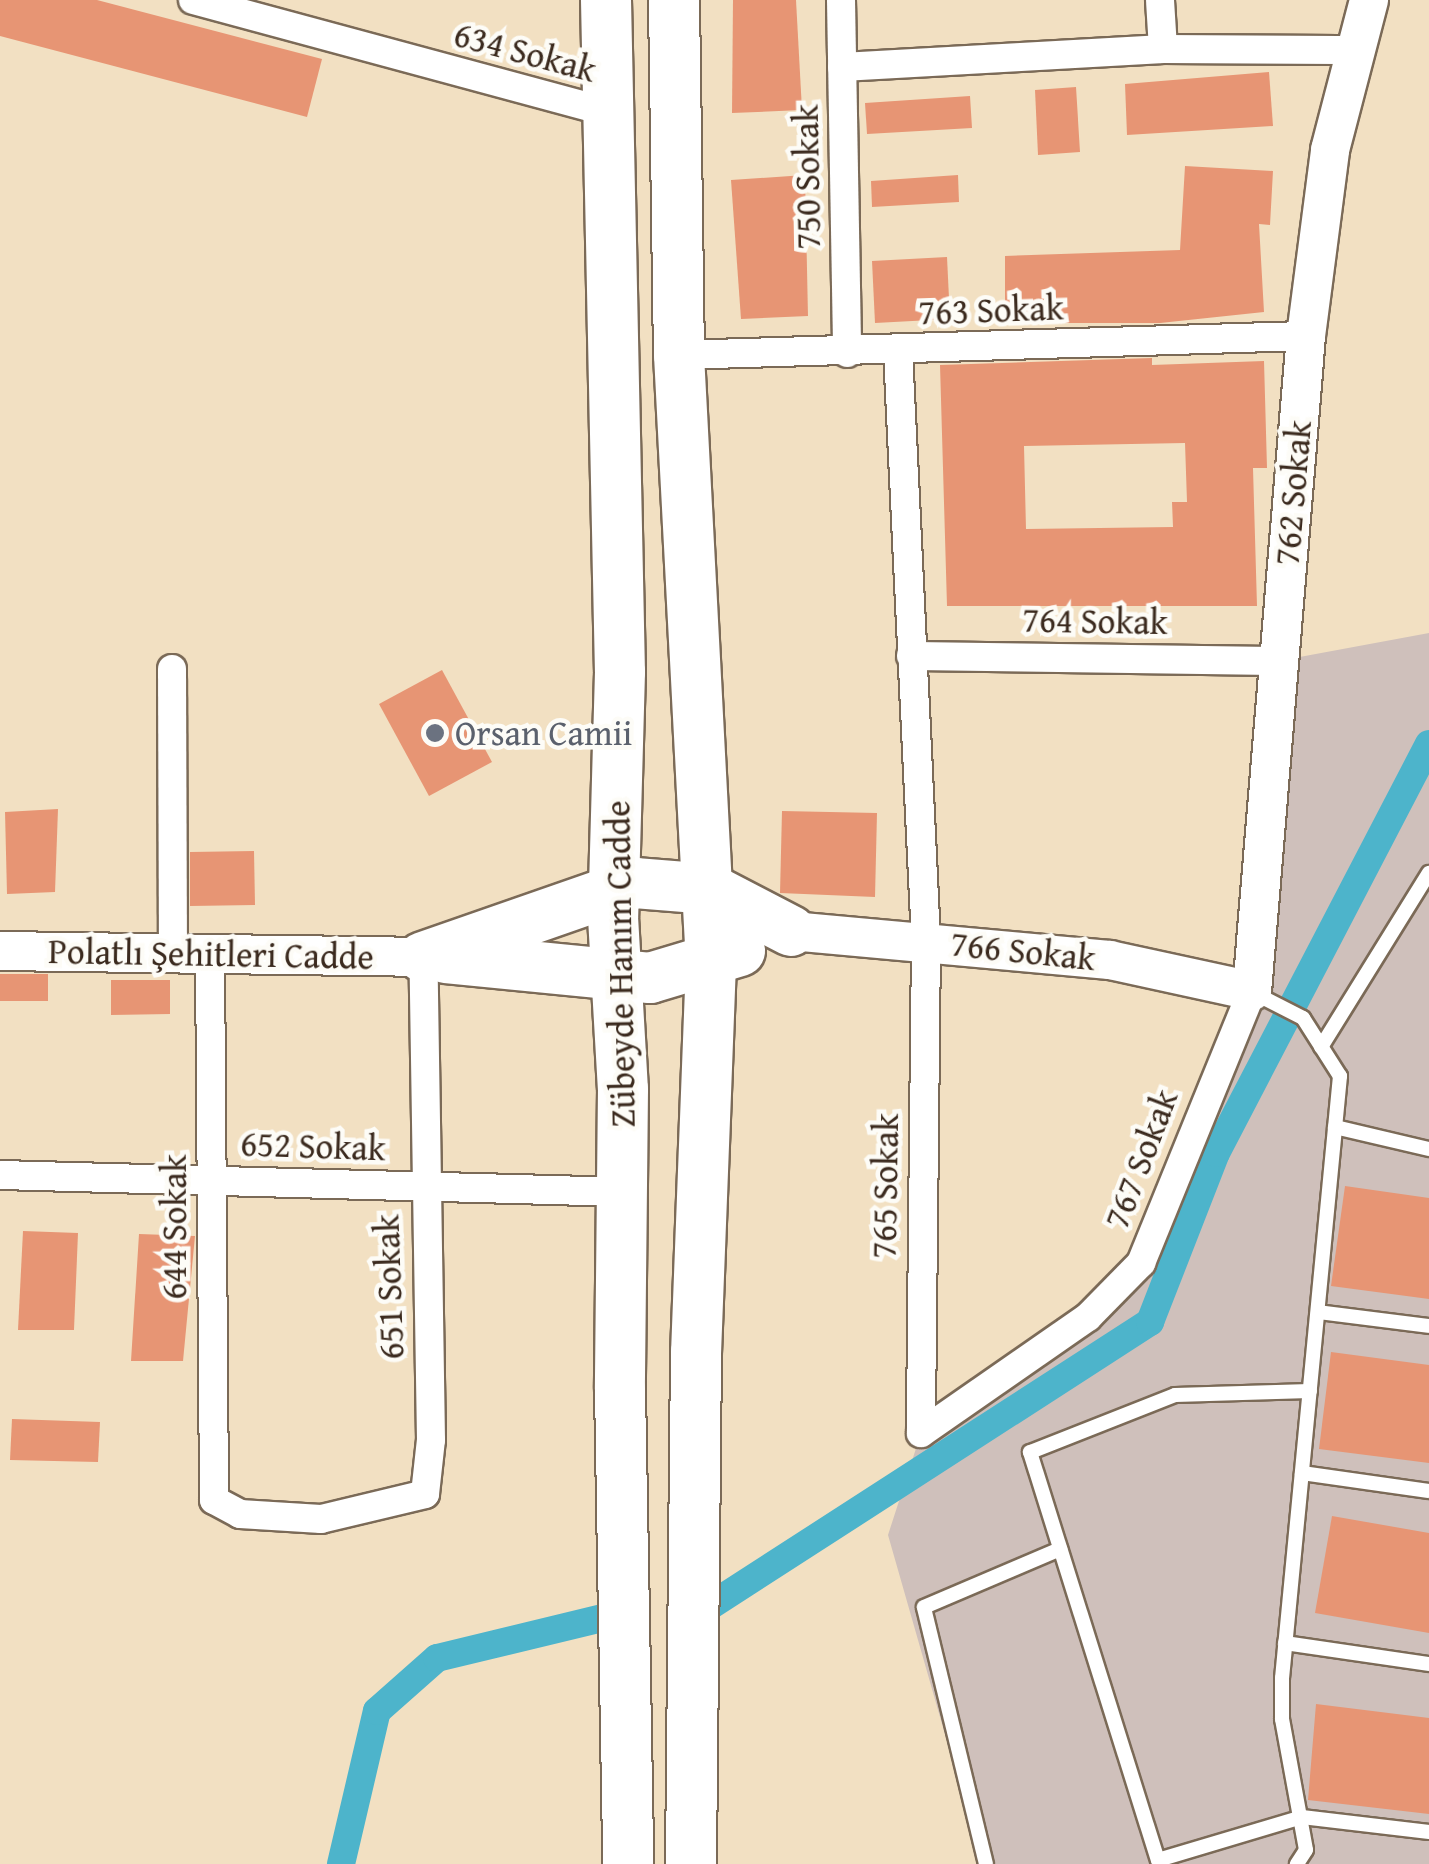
<!DOCTYPE html>
<html>
<head>
<meta charset="utf-8">
<style>
	body { margin:0 }
	#map { position:relative; width:1429px; height:1864px; overflow:hidden; background:#f2e0c2; font-family:"Gentium Book Plus",serif }
	div>[style] { position:absolute }
	[style*='--x'] { left:calc(var(--x)*1px); top:calc(var(--y)*1px); width:calc(var(--w)*1px); rotate:calc(var(--a)*1deg) }
	.industrial>* { inset:0; background:#cfc0bb }
	.canal>* { height:28px; margin:-14px; padding:0 14px; transform-origin:14px; border-radius:14px; background:#4db4cb }
	.building>* { inset:0; background:#e79574 }
	.roads { filter:drop-shadow(2px 0 #7b6a57) drop-shadow(-2px 0 #7b6a57) drop-shadow(0 2px #7b6a57) drop-shadow(0 -2px #7b6a57) }
	.lane>* { height:14px; margin:-7px; padding:0 7px; transform-origin:7px; border-radius:7px; background:#fff }
	.street>* { height:28px; margin:-14px; padding:0 14px; transform-origin:14px; border-radius:14px; background:#fff }
	.secondary>* { height:38px; margin:-19px; padding:0 19px; transform-origin:19px; border-radius:19px; background:#fff }
	.highway>* { height:50px; margin:-25px; padding:0 25px; transform-origin:25px; border-radius:25px; background:#fff }
	.dots>* { width:28px; height:28px; translate:-50% -50%; box-sizing:border-box; border:5px solid #fdfcf7; border-radius:50% }
	span { translate:-50% -50%; white-space:nowrap; text-align:center; line-height:1.15; -webkit-text-stroke:9px #fdfcf7; paint-order:stroke }
	.street-label { font-size:35px; color:#3b2a1e }
	.worship-label { font-size:35px; color:#5b616d }
	.left { translate:0 -50%; text-align:left }
</style>
</head>
<body>
<div id="map">
	<div class="industrial">
		<div style="clip-path:polygon(1429px 633px,1429px 1864px,982px 1864px,888px 1535px,921px 1433px,1140px 1263px,1252px 991px,1278px 661px)"></div>
	</div>
	<div class="canal">
		<div style="--x:710;--y:1606;--w:524;--a:-32.84"></div>
		<div style="--x:1150;--y:1322;--w:181;--a:-68.7"></div>
		<div style="--x:1216;--y:1153;--w:461;--a:-62.5"></div>
		<div style="--x:341;--y:1864;--w:157;--a:-76.8"></div>
		<div style="--x:377;--y:1711;--w:80;--a:-41.5"></div>
		<div style="--x:437;--y:1658;--w:175;--a:-13.6"></div>
	</div>
	<div class="building">
		<div style="clip-path:polygon(0 0,97px 0,322px 59px,307px 117px,0 36px)"></div>
		<div style="clip-path:polygon(733px 0,796px 0,802px 110px,732px 113px)"></div>
		<div style="clip-path:polygon(1269px 72px,1273px 126px,1127px 135px,1125px 84px)"></div>
		<div style="clip-path:polygon(1076px 87px,1080px 152px,1038px 155px,1035px 90px)"></div>
		<div style="clip-path:polygon(970px 96px,972px 128px,867px 134px,865px 103px)"></div>
		<div style="clip-path:polygon(1185px 166px,1273px 171px,1270px 225px,1259px 224px,1264px 312px,1160px 323px,1005px 323px,1005px 256px,1180px 250px)"></div>
		<div style="clip-path:polygon(805px 175px,808px 316px,741px 319px,731px 180px)"></div>
		<div style="clip-path:polygon(958px 175px,959px 202px,872px 207px,871px 181px)"></div>
		<div style="clip-path:polygon(947px 257px,950px 319px,875px 323px,872px 261px)"></div>
		<div style="clip-path:polygon(evenodd,1152px 358px,1152px 365px,1264px 361px,1267px 468px,1253px 468px,1257px 606px,947px 606px,940px 365px,1152px 358px,1185px 443px,1187px 502px,1172px 502px,1173px 527px,1026px 529px,1024px 446px,1185px 443px)"></div>
		<div style="clip-path:polygon(442px 670px,492px 762px,429px 796px,379px 704px)"></div>
		<div style="clip-path:polygon(58px 809px,55px 892px,7px 894px,5px 812px)"></div>
		<div style="clip-path:polygon(782px 811px,877px 813px,875px 897px,780px 893px)"></div>
		<div style="clip-path:polygon(254px 851px,255px 905px,190px 906px,190px 852px)"></div>
		<div style="clip-path:polygon(0 974px,48px 974px,48px 1001px,0 1001px)"></div>
		<div style="clip-path:polygon(111px 980px,170px 980px,170px 1014px,111px 1015px)"></div>
		<div style="clip-path:polygon(1345px 1186px,1429px 1198px,1429px 1299px,1331px 1286px)"></div>
		<div style="clip-path:polygon(23px 1231px,78px 1233px,74px 1330px,18px 1330px)"></div>
		<div style="clip-path:polygon(139px 1234px,195px 1236px,183px 1361px,131px 1361px)"></div>
		<div style="clip-path:polygon(1331px 1352px,1429px 1365px,1429px 1463px,1319px 1449px)"></div>
		<div style="clip-path:polygon(12px 1419px,100px 1422px,98px 1462px,10px 1460px)"></div>
		<div style="clip-path:polygon(1332px 1516px,1429px 1533px,1429px 1633px,1315px 1613px)"></div>
		<div style="clip-path:polygon(1316px 1704px,1429px 1718px,1429px 1814px,1308px 1800px)"></div>
	</div>
	<div class="roads">
		<div class="lane">
			<div style="--x:1254;--y:993;--w:55;--a:27"></div>
			<div style="--x:1303;--y:1018;--w:69;--a:57.5"></div>
			<div style="--x:1340;--y:1076;--w:605;--a:95.5"></div>
			<div style="--x:1282;--y:1678;--w:41;--a:90"></div>
			<div style="--x:1282;--y:1719;--w:133;--a:79.6"></div>
			<div style="--x:1306;--y:1850;--w:17;--a:123"></div>
			<div style="--x:1321;--y:1047;--w:205;--a:-58.2"></div>
			<div style="--x:1335;--y:1127;--w:97;--a:13.2"></div>
			<div style="--x:1318;--y:1312;--w:112;--a:7.2"></div>
			<div style="--x:1310;--y:1391;--w:135;--a:178.3"></div>
			<div style="--x:1175;--y:1395;--w:156;--a:158.5"></div>
			<div style="--x:1030;--y:1452;--w:428;--a:72.6"></div>
			<div style="--x:1158;--y:1860;--w:150;--a:-16.6"></div>
			<div style="--x:1302;--y:1817;--w:128;--a:6.7"></div>
			<div style="--x:1302;--y:1473;--w:128;--a:8.1"></div>
			<div style="--x:1285;--y:1643;--w:146;--a:8.3"></div>
			<div style="--x:986;--y:1864;--w:264;--a:-103.6"></div>
			<div style="--x:924;--y:1607;--w:148;--a:-23.1"></div>
		</div>
		<div class="street">
			<div style="--x:193;--y:0;--w:429;--a:15.1"></div>
			<div style="--x:841;--y:0;--w:353;--a:89"></div>
			<div style="--x:1160;--y:0;--w:49;--a:86.5"></div>
			<div style="--x:842;--y:67;--w:322;--a:-3.2"></div>
			<div style="--x:1163;--y:49;--w:193;--a:0.3"></div>
			<div style="--x:898;--y:351;--w:591;--a:87.28"></div>
			<div style="--x:926;--y:941;--w:492;--a:90.6"></div>
			<div style="--x:679;--y:355;--w:627;--a:-1.74"></div>
			<div style="--x:911;--y:656;--w:367;--a:0.8"></div>
			<div style="--x:172;--y:669;--w:284;--a:89.8"></div>
			<div style="--x:210;--y:954;--w:546;--a:89.58"></div>
			<div style="--x:214;--y:1500;--w:30;--a:28"></div>
			<div style="--x:240;--y:1514;--w:81;--a:3.5"></div>
			<div style="--x:321;--y:1519;--w:107;--a:-13.5"></div>
			<div style="--x:425;--y:1494;--w:54;--a:-83.7"></div>
			<div style="--x:431;--y:1440;--w:483;--a:-90.9"></div>
			<div style="--x:0;--y:1175;--w:624;--a:1.56"></div>
			<div style="--x:921;--y:1433;--w:203;--a:-34.8"></div>
			<div style="--x:1088;--y:1317;--w:76;--a:-45.5"></div>
			<div style="--x:1141;--y:1263;--w:294;--a:-67.8"></div>
		</div>
		<div class="secondary">
			<div style="--x:791;--y:931;--w:320;--a:5.2"></div>
			<div style="--x:1110;--y:960;--w:145;--a:12.3"></div>
			<div style="--x:1252;--y:991;--w:657;--a:-85.29"></div>
			<div style="--x:1306;--y:336;--w:188;--a:-82.6"></div>
			<div style="--x:1330;--y:150;--w:155;--a:-75.4"></div>
			<div style="--x:0;--y:951;--w:423;--a:0.8"></div>
		</div>
		<div class="highway">
			<div style="--x:606;--y:0;--w:672;--a:88.81"></div>
			<div style="--x:620;--y:672;--w:245;--a:91.6"></div>
			<div style="--x:613;--y:917;--w:172;--a:86.7"></div>
			<div style="--x:623;--y:1089;--w:300;--a:90.6"></div>
			<div style="--x:620;--y:1389;--w:475;--a:89"></div>
			<div style="--x:674;--y:0;--w:355;--a:89.2"></div>
			<div style="--x:679;--y:355;--w:609;--a:86.99"></div>
			<div style="--x:711;--y:963;--w:389;--a:92.2"></div>
			<div style="--x:696;--y:1352;--w:512;--a:90.56"></div>
			<div style="--x:423;--y:957;--w:225;--a:-19.2"></div>
			<div style="--x:635;--y:883;--w:75;--a:4.6"></div>
			<div style="--x:710;--y:889;--w:91;--a:27.4"></div>
			<div style="--x:446;--y:958;--w:205;--a:5.6"></div>
			<div style="--x:650;--y:978;--w:94;--a:-16.7"></div>
		</div>
	</div>
	<div class="dots">
		<div style="left:435px;top:733px;background:#6b7280"></div>
	</div>
	<div class="street-label">
		<span style="left:525px;top:52px;rotate:15deg">634 Sokak</span>
		<span style="left:807px;top:177px;rotate:-91deg">750 Sokak</span>
		<span style="left:991px;top:310px;rotate:-2deg">763 Sokak</span>
		<span style="left:1293px;top:493px;rotate:-85deg">762 Sokak</span>
		<span style="left:1095px;top:621px;rotate:1deg">764 Sokak</span>
		<span style="left:1023px;top:951px;rotate:6deg">766 Sokak</span>
		<span style="left:211px;top:954px;rotate:1deg">Polatlı Şehitleri Cadde</span>
		<span style="left:620px;top:964px;rotate:-91deg">Zübeyde Hanım Cadde</span>
		<span style="left:313px;top:1146px;rotate:2deg">652 Sokak</span>
		<span style="left:1141px;top:1159px;rotate:-69deg">767 Sokak</span>
		<span style="left:885px;top:1186px;rotate:-89deg">765 Sokak</span>
		<span style="left:174px;top:1227px;rotate:-90deg">644 Sokak</span>
		<span style="left:389px;top:1287px;rotate:-92deg">651 Sokak</span>
	</div>
	<div class="worship-label">
		<span class="left" style="left:455px;top:733px">Orsan Camii</span>
	</div>
</div>
</body>
</html>
